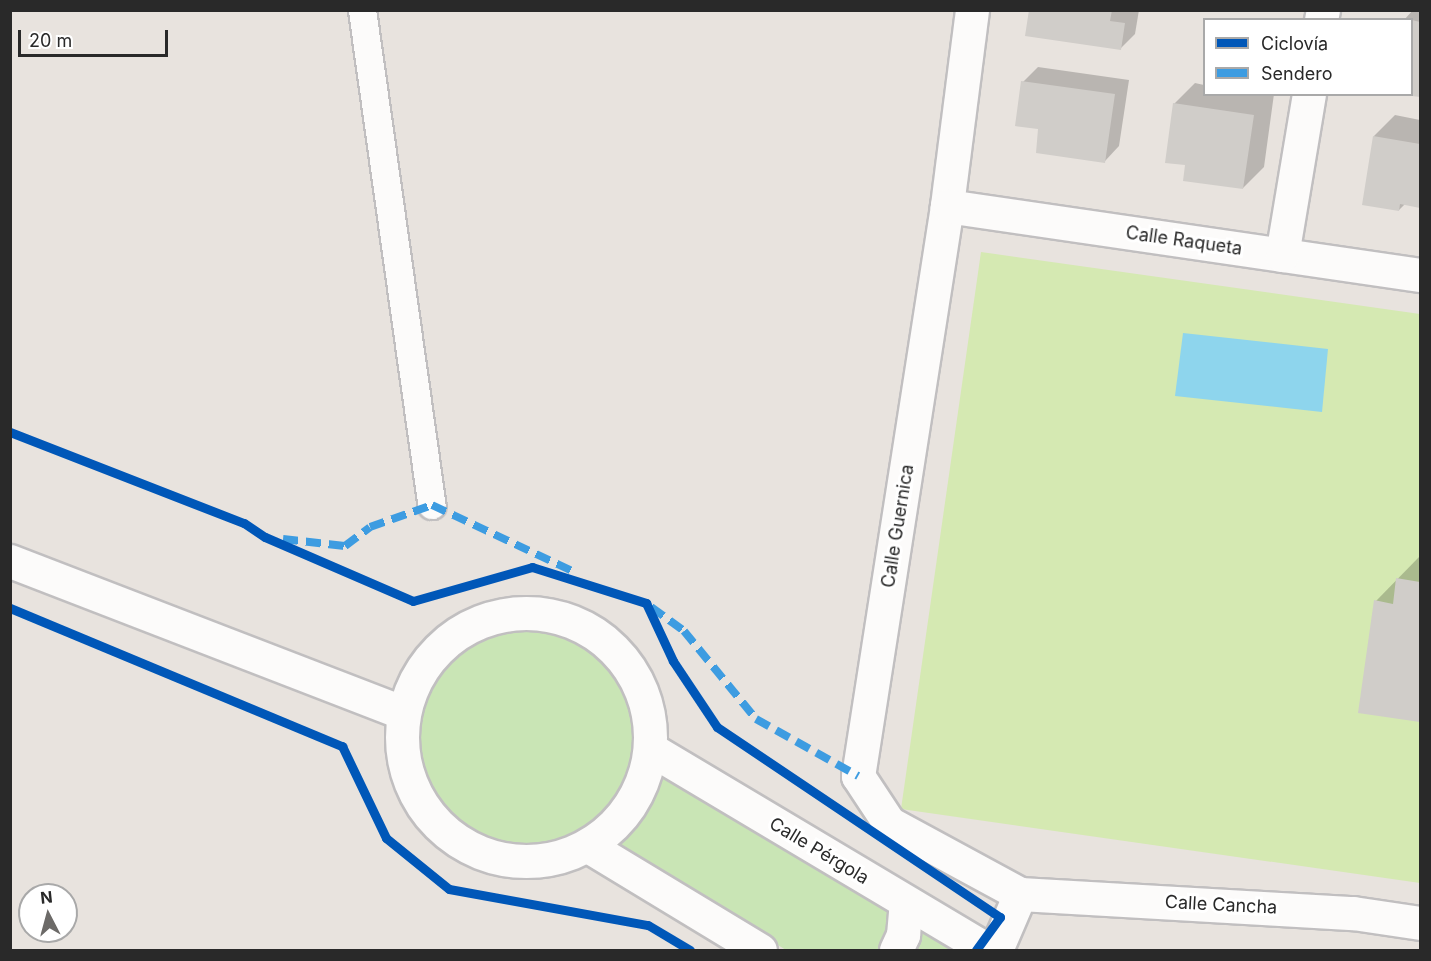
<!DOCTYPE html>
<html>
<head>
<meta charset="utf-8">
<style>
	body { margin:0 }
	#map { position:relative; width:1431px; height:961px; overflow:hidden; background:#e8e3de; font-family:Inter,sans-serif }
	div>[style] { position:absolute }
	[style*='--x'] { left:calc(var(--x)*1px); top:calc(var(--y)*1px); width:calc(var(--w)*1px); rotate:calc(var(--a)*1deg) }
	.green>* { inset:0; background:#c9e5b5 }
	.round { border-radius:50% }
	.pitch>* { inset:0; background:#d5e9b2 }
	.water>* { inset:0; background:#8ed5ed }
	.shadow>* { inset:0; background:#0003 }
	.building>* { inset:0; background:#d0cdc9 }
	.roads { filter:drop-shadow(2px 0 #c1bfc0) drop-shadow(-2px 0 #c1bfc0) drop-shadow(0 2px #c1bfc0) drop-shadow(0 -2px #c1bfc0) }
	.service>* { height:27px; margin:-13.5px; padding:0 13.5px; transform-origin:13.5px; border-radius:13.5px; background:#fcfbfa }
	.minor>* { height:33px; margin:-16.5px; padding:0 16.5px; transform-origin:16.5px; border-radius:16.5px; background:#fcfbfa }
	.tertiary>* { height:33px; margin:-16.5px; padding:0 16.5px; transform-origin:16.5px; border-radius:16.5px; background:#fcfbfa }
	.tertiary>.ring { margin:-16.5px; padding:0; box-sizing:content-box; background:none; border:33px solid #fcfbfa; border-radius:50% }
	.quiet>* { height:8px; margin-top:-4px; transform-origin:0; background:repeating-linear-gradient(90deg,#3d9ce1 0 15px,transparent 0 23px) }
	.cycleway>* { height:9px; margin:-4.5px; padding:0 4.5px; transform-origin:4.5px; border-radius:4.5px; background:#0057b8 }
	span { translate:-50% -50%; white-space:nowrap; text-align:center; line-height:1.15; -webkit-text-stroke:6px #fff; paint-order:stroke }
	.street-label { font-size:18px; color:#292929 }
	.frame { position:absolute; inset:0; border:12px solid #292929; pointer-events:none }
	.legend { position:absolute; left:1203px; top:18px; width:210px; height:78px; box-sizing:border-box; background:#fff; border:2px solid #a9a9a9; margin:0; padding:8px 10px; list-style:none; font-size:18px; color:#292929 }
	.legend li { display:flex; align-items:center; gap:12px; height:30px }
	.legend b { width:30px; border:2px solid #a9a9a9 }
	.north { position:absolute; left:18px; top:883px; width:60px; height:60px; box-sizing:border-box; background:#fff; border:2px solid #a9a9a9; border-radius:50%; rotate:354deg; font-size:16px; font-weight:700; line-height:24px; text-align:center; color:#292929 }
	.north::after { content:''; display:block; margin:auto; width:21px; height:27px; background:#6c6a68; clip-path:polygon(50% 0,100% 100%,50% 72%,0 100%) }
	.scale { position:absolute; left:18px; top:30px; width:150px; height:27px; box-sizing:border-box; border:3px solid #292929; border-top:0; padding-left:8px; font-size:18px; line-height:21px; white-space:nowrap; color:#292929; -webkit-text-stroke:4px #fff; paint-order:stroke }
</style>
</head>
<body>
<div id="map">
	<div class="green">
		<div class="round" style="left:413px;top:624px;width:224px;height:224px"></div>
		<div style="clip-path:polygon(657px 768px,964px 950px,786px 950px,607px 842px,620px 836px,654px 782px)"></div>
	</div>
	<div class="pitch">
		<div style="clip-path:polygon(981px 252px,1420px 314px,1420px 883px,901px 809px)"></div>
	</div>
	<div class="water">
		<div style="clip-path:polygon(1183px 333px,1328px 349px,1322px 412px,1175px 396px)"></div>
	</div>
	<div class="shadow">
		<div style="clip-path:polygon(1031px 10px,1139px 10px,1135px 34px,1120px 49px)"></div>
		<div style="clip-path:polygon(1413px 10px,1420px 10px,1420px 96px,1412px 94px,1412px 20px,1404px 20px)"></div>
		<div style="clip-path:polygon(1038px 67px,1129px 80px,1119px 146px,1105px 161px,1040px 128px,1023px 82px)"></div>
		<div style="clip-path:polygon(1195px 83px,1204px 85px,1204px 94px,1274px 94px,1264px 167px,1243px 188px,1187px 164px,1174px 104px)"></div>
		<div style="clip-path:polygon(1395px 115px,1420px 120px,1420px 206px,1405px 204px,1399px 210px,1374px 136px)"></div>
		<div style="clip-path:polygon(1420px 556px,1420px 721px,1360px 712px,1376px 601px)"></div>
	</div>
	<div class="building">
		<div style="clip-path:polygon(1029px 10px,1112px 10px,1110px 21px,1125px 23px,1121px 50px,1025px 36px)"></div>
		<div style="clip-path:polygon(1412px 20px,1420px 22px,1420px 97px,1412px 96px)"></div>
		<div style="clip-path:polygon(1021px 81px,1115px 94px,1105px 163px,1036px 153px,1038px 129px,1015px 126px)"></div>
		<div style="clip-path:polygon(1173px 103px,1254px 115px,1243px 189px,1183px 181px,1185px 165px,1165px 163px)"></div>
		<div style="clip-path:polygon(1373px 136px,1420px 144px,1420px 208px,1400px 204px,1399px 211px,1362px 205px)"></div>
		<div style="clip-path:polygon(1396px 578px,1420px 582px,1420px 722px,1358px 713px,1374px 600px,1393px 604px)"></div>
	</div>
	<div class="roads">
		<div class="service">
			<div style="--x:362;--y:10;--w:500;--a:82"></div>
		</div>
		<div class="minor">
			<div style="--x:972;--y:10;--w:198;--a:97.3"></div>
			<div style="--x:947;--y:206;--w:577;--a:98.87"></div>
			<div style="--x:858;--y:776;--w:56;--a:56.6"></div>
			<div style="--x:889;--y:823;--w:149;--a:28.5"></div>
			<div style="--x:1020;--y:894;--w:61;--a:113.2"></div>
			<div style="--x:1321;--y:20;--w:10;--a:-79"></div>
			<div style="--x:947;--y:206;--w:478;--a:8.3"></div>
			<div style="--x:1282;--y:255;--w:163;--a:-80.5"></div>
			<div style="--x:1020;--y:894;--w:334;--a:3.3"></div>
			<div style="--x:1353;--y:913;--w:68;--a:8.5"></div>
		</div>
		<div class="tertiary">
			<div style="--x:10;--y:561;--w:421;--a:21.1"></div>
			<div class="ring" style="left:402px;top:613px;width:215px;height:215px"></div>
			<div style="--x:652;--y:750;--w:390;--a:30.8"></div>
			<div style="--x:588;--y:846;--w:201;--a:31.2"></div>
			<div style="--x:896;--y:950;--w:17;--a:-65"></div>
			<div style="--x:903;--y:935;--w:32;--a:-85"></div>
		</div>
	</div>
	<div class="quiet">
		<div style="--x:283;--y:539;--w:62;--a:6.4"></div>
		<div style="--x:345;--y:546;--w:31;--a:-37"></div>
		<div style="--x:370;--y:527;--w:66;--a:-19.5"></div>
		<div style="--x:432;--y:505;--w:155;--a:25.2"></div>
		<div style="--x:651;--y:607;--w:41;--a:36"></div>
		<div style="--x:684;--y:631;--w:114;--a:50.7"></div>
		<div style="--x:756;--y:719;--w:117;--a:29.2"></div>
	</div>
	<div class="cycleway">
		<div style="--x:10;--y:432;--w:251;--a:21.3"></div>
		<div style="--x:244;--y:523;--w:25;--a:34"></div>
		<div style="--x:265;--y:537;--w:161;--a:23.4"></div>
		<div style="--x:413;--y:601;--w:124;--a:-15.9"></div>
		<div style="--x:532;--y:567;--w:120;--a:17.5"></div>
		<div style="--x:646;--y:603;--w:64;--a:65"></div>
		<div style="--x:673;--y:661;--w:79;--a:56.3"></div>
		<div style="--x:717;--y:727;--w:341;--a:33.9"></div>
		<div style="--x:1000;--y:917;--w:41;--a:126"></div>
		<div style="--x:10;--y:608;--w:360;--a:22.6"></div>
		<div style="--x:342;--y:746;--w:102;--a:64.4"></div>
		<div style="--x:386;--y:838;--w:81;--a:39"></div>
		<div style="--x:449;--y:889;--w:202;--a:10.3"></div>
		<div style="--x:648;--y:925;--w:49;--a:30.8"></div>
	</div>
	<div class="street-label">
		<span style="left:1184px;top:241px;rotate:8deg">Calle Raqueta</span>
		<span style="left:898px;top:526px;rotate:-81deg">Calle Guernica</span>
		<span style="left:819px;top:851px;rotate:31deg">Calle Pérgola</span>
		<span style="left:1221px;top:905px;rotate:3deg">Calle Cancha</span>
	</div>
	<div class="frame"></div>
	<ul class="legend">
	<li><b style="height:8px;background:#0057b8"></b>Ciclovía</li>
	<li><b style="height:8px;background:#3d9ce1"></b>Sendero</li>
	</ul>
	<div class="north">N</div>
	<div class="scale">20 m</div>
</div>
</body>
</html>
